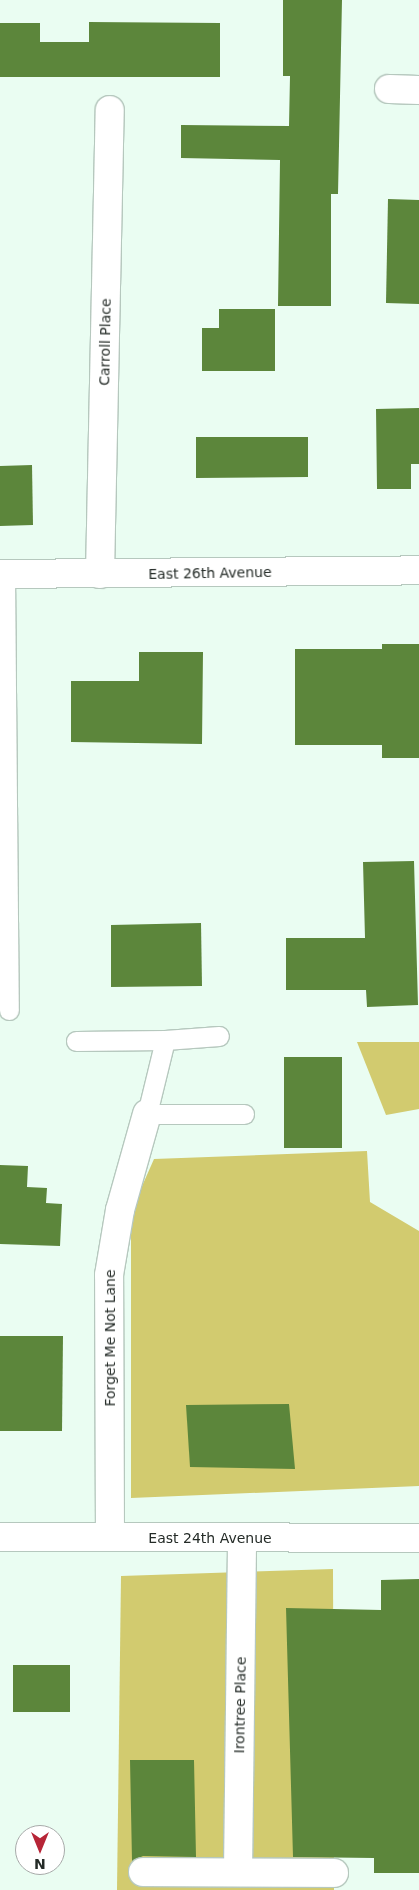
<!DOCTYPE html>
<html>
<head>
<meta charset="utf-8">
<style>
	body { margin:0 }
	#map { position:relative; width:419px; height:1890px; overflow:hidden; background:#eafdf2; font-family:"DejaVu Sans",sans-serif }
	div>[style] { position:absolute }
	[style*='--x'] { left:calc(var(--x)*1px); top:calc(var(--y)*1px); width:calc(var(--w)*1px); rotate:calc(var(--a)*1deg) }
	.forest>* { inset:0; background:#d2cb6f }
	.building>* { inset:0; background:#5c863b }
	.roads { filter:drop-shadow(1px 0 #b6c8be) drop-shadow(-1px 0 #b6c8be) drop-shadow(0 1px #b6c8be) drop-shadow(0 -1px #b6c8be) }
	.lane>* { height:19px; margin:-9.5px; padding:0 9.5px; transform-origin:9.5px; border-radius:9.5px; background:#fff }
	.street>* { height:28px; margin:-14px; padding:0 14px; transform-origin:14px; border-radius:14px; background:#fff }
	.secondary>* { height:28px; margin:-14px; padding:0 14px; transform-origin:14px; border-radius:14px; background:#fff }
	span { translate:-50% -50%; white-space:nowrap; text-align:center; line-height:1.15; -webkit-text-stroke:4.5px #fff; paint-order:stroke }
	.street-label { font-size:14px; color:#242b27 }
	.north { position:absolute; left:15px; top:1825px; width:50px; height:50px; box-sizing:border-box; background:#fff; border:1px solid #a7aaa9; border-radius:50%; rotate:180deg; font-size:14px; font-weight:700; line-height:20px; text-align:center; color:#242b27 }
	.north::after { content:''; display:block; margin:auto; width:18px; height:22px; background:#b72537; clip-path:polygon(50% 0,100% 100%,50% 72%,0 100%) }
</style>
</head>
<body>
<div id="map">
	<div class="forest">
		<div style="clip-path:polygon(357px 1042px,419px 1042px,419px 1109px,386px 1115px)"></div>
		<div style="clip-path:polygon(367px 1151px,370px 1202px,419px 1231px,419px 1486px,131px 1498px,131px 1211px,154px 1159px)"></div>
		<div style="clip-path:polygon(333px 1569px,334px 1890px,117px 1890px,121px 1576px)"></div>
	</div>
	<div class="building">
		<div style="clip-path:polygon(283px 0,342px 0,338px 194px,331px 194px,331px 306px,278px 306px,280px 160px,181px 158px,181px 125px,289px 126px,290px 76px,283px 76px)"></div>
		<div style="clip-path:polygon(89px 22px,220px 23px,220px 77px,0 77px,0 23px,40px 23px,40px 42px,89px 42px)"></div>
		<div style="clip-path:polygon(388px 199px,419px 200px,419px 304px,386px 303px)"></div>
		<div style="clip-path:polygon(219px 309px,275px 309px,275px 371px,202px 371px,202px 328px,219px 328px)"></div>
		<div style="clip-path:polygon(419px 408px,419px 464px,411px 464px,411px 489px,377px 489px,376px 409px)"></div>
		<div style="clip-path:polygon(196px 437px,308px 437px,308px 477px,196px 478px)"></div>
		<div style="clip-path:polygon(32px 465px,33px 525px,0 526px,0 466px)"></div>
		<div style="clip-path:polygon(382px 644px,419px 644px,419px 758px,382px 758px,382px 745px,295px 745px,295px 649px,382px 649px)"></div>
		<div style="clip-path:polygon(139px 652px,203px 652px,202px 744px,71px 742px,71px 681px,139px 681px)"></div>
		<div style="clip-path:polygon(414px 861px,418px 1005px,367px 1007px,366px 990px,286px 990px,286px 938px,365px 938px,363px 862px)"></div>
		<div style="clip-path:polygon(201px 923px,202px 986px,111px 987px,111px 925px)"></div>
		<div style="clip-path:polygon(284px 1057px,342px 1057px,342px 1148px,284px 1148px)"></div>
		<div style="clip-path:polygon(0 1165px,28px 1166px,27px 1187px,47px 1188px,46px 1203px,62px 1204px,60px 1246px,0 1244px)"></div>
		<div style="clip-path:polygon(0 1336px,63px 1336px,62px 1431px,0 1431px)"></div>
		<div style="clip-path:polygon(289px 1404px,295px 1469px,190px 1467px,186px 1405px)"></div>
		<div style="clip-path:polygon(419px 1579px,419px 1873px,374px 1873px,374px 1858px,293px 1857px,286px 1608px,381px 1610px,381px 1580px)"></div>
		<div style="clip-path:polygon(13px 1665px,70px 1665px,70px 1712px,13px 1712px)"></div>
		<div style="clip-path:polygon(130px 1760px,194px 1760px,196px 1857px,143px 1856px,132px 1861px)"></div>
	</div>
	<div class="roads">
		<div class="lane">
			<div style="--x:5;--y:574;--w:436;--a:89.5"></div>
			<div style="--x:165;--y:1040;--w:54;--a:-4.2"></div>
			<div style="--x:76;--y:1041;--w:89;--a:-0.6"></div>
			<div style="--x:165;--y:1040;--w:76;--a:103.7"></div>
			<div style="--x:147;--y:1114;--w:97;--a:0"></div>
		</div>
		<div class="street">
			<div style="--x:389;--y:89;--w:30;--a:2"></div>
			<div style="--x:0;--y:574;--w:419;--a:-0.5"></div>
			<div style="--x:100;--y:574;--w:464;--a:-88.8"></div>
			<div style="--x:110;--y:1537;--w:262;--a:-90.2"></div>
			<div style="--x:109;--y:1275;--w:66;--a:-80.4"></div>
			<div style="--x:120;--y:1210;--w:100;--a:-74.3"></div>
			<div style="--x:143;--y:1872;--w:191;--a:0.3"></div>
			<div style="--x:238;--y:1872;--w:334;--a:-89.3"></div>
		</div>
		<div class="secondary">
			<div style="--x:0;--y:1537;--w:419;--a:0.1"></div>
		</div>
	</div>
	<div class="street-label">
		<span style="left:105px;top:342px;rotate:-89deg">Carroll Place</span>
		<span style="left:210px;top:573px;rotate:-1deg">East 26th Avenue</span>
		<span style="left:110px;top:1338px;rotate:-90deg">Forget Me Not Lane</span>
		<span style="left:210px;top:1538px">East 24th Avenue</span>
		<span style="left:240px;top:1705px;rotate:-89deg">Irontree Place</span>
	</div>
	<div class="north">N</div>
</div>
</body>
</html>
